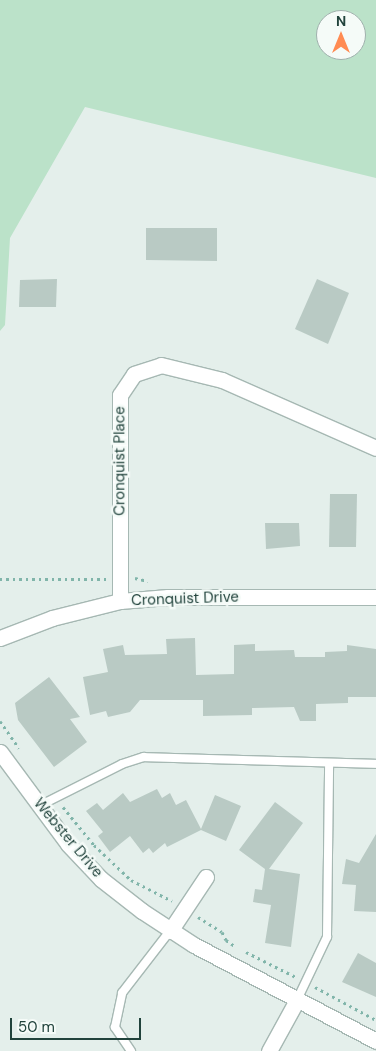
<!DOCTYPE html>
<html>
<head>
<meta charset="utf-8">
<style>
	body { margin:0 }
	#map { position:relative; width:376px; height:1051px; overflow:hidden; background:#e4efeb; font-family:"DM Sans",sans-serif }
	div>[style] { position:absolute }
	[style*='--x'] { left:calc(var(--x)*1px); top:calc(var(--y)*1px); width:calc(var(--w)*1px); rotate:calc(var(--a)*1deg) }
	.green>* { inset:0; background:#bbe2c9 }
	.building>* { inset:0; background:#b9cac4 }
	.path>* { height:3px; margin-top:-1.5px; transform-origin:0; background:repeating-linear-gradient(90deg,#81b5aa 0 2.5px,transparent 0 6.5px) }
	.roads { filter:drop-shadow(1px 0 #a6b8b3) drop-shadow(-1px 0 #a6b8b3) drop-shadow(0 1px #a6b8b3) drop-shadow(0 -1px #a6b8b3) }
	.service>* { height:8px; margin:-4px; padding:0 4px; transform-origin:4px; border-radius:4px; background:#fff }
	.minor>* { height:15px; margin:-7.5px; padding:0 7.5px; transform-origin:7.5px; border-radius:7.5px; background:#fff }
	.tertiary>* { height:15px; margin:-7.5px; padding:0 7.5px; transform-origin:7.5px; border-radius:7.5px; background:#fff }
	span { translate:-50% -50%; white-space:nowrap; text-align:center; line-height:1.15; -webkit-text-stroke:5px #f5fbf8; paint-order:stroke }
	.street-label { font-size:15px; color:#21433c }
	.north { position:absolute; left:316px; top:10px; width:50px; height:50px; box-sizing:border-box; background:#f5fbf8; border:1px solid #a0b1ad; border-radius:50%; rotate:0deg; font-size:14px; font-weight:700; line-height:20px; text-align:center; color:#21433c }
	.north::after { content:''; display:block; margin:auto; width:18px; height:22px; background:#ff8b52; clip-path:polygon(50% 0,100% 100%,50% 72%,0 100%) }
	.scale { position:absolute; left:10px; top:1018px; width:131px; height:22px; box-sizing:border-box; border:2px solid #21433c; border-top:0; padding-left:6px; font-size:15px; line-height:18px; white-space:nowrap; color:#21433c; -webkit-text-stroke:4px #f5fbf8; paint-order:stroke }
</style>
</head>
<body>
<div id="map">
	<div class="green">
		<div style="clip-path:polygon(evenodd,0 0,376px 0,376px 178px,85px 107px,10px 238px,5px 325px,0 331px,0 0,326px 20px,356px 20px,356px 50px,326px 50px,326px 20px)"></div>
	</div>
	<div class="building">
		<div style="clip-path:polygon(146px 228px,217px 228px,217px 261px,146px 260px)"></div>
		<div style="clip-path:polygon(57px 279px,56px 307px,19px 307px,20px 280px)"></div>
		<div style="clip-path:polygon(317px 279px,349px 293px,328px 344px,295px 329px)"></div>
		<div style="clip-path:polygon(330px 494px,357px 494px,356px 547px,329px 547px)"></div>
		<div style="clip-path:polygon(265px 523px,299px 523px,300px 546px,266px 549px)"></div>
		<div style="clip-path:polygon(195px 638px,196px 675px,234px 674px,234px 645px,255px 644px,255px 651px,294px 650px,295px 657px,325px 657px,325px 652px,347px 651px,347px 645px,376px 649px,376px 697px,348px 697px,348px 703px,316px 704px,316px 721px,300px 721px,294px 707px,252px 708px,252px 715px,203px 716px,203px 700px,140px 700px,130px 712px,108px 717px,106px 711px,90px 715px,83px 677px,108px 672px,103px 649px,123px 645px,125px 655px,167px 654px,166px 639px)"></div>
		<div style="clip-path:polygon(49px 677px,80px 717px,70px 719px,87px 742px,54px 767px,18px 720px,15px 703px)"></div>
		<div style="clip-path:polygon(157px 789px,162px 798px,170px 793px,176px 805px,186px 800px,201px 829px,215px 795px,241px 806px,226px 841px,201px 830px,167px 847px,165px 843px,153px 853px,149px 848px,143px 853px,130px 836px,110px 852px,98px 836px,103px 832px,86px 811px,97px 803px,103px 810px,123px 793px,130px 802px)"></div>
		<div style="clip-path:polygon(275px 802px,303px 823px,269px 869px,300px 874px,291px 947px,265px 943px,271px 905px,253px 902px,255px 889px,262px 890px,265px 869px,239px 850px)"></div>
		<div style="clip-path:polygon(376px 834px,376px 912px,354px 911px,356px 885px,342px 884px,346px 859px,359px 863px)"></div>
		<div style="clip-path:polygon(358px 953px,376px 963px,376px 997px,342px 982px)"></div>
	</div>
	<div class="path">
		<div style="--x:135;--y:578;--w:13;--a:13"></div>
		<div style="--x:0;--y:579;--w:106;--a:0"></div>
		<div style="--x:0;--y:721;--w:33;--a:55"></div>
		<div style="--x:63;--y:807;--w:49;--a:50.8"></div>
		<div style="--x:94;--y:845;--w:51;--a:43.4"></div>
		<div style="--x:131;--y:880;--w:46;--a:27.1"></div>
		<div style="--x:198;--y:917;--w:28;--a:32"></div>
		<div style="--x:222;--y:932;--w:9;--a:63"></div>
		<div style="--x:226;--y:940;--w:12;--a:35"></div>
		<div style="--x:246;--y:952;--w:56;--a:26.6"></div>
		<div style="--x:315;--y:987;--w:69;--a:28.4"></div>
	</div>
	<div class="roads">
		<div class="service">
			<div style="--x:39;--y:806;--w:93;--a:-26.8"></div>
			<div style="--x:122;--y:764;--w:23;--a:-18"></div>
			<div style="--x:144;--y:757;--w:232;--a:1.7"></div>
			<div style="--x:297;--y:1000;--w:70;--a:-64.5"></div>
			<div style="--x:327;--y:937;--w:173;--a:-89.3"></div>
			<div style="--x:131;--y:1051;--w:29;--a:-124"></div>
			<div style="--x:115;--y:1027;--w:35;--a:-78"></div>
			<div style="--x:122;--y:993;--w:78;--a:-52.3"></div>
		</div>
		<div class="minor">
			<div style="--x:120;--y:601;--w:206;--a:-90"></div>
			<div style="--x:120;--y:395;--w:25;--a:-56"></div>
			<div style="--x:134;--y:374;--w:28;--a:-18"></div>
			<div style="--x:161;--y:365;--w:63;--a:13.8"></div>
			<div style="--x:222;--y:380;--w:168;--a:23.8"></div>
			<div style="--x:170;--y:931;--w:65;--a:-56.3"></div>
			<div style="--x:269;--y:1051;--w:58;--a:-61.2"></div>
		</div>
		<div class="tertiary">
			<div style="--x:0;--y:638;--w:56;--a:-21"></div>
			<div style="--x:52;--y:618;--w:70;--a:-14"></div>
			<div style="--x:120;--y:601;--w:48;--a:-4.8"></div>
			<div style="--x:168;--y:597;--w:208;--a:0"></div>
			<div style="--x:0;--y:752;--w:114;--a:53.5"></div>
			<div style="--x:68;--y:844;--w:48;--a:46.7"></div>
			<div style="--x:101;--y:879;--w:52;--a:38"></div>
			<div style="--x:142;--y:911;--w:62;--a:33.2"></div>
			<div style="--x:194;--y:945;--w:206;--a:27.8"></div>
		</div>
	</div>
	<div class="street-label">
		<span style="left:120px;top:461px;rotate:-90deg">Cronquist Place</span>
		<span style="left:185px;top:599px;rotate:-2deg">Cronquist Drive</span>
		<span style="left:68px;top:838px;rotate:50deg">Webster Drive</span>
	</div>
	<div class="north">N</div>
	<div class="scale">50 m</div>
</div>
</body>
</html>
